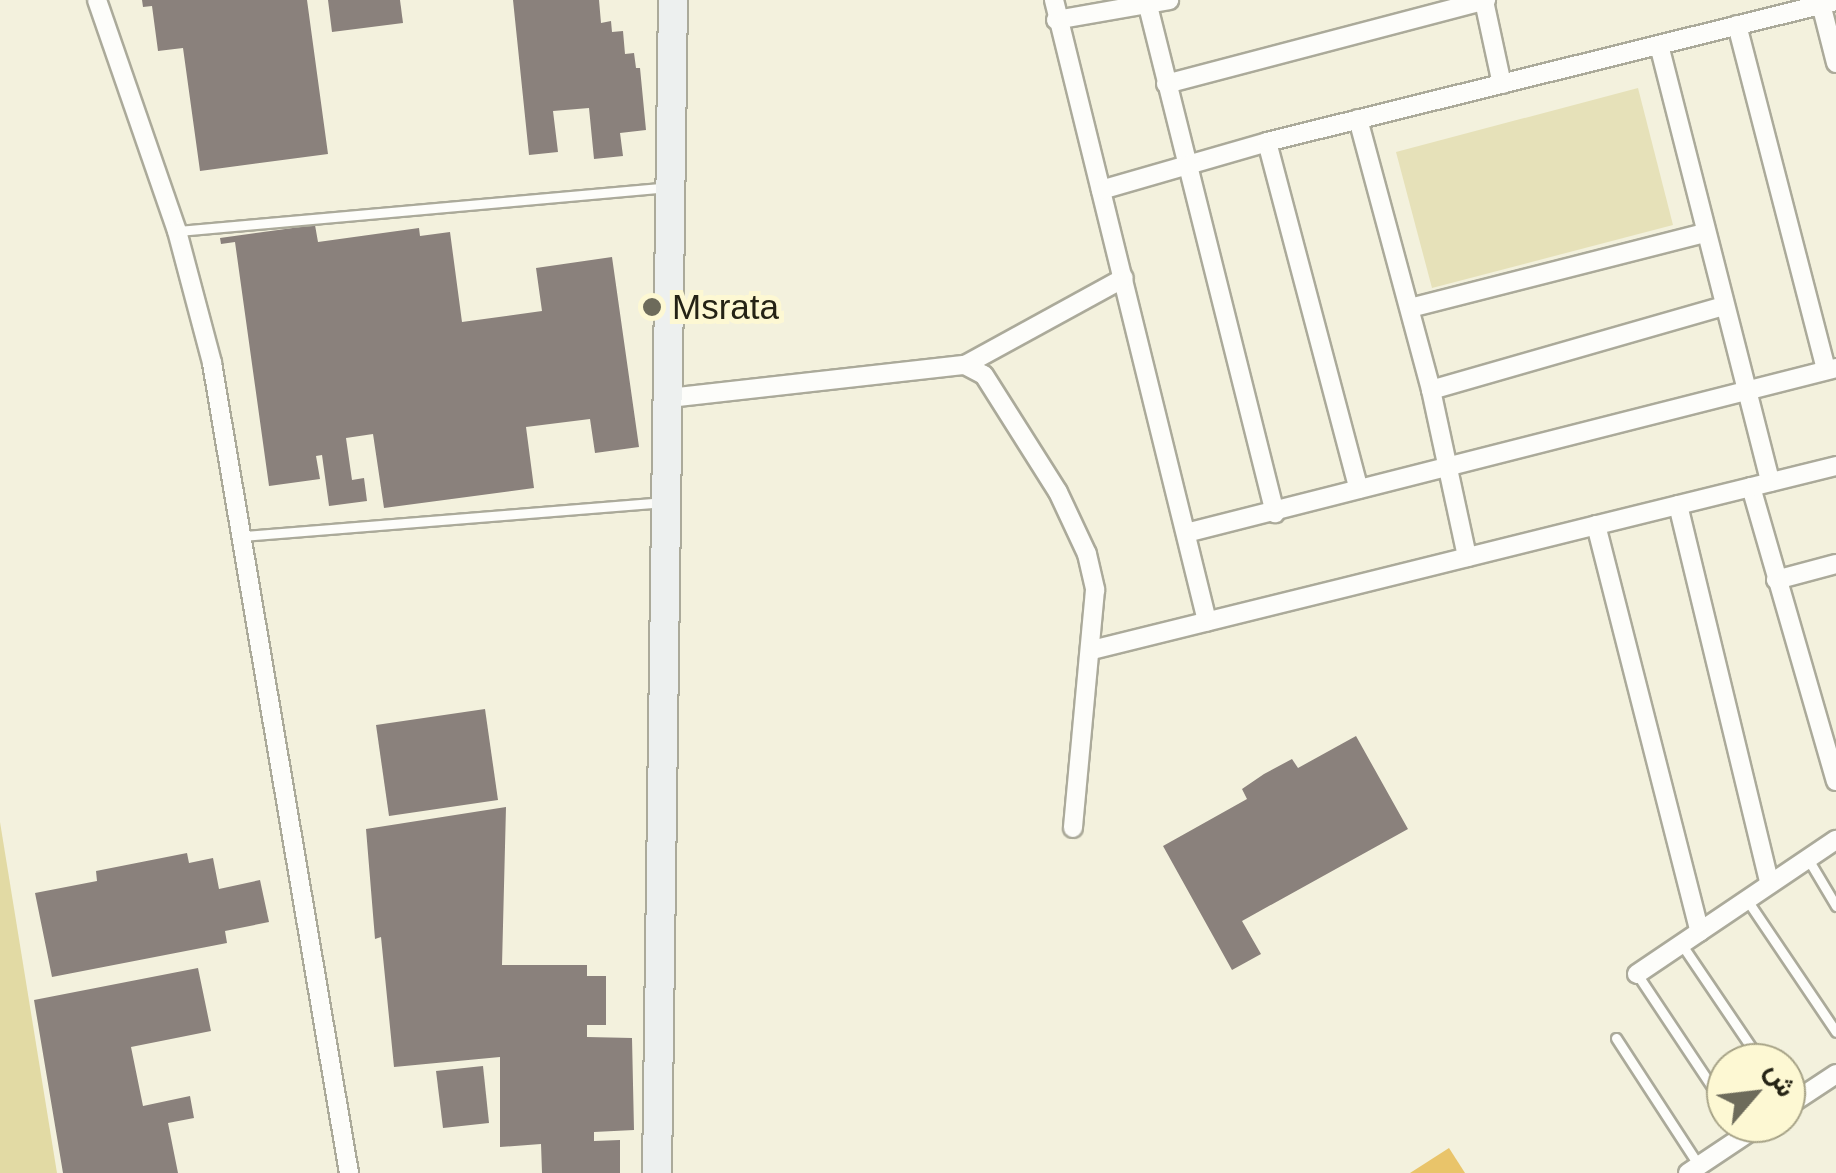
<!DOCTYPE html>
<html>
<head>
<meta charset="utf-8">
<style>
	body { margin:0 }
	#map { position:relative; width:1836px; height:1173px; overflow:hidden; background:#f3f1dd; font-family:Helvetica,Vazirmatn,sans-serif }
	div>[style] { position:absolute }
	[style*='--x'] { left:calc(var(--x)*1px); top:calc(var(--y)*1px); width:calc(var(--w)*1px); rotate:calc(var(--a)*1deg) }
	.green>* { inset:0; background:#e6e1b9 }
	.forest>* { inset:0; background:#e2daa4 }
	.homes>* { inset:0; background:#e9c46a }
	.industry>* { inset:0; background:#8a817c }
	.roads { filter:drop-shadow(2px 0 #abaa9a) drop-shadow(-2px 0 #abaa9a) drop-shadow(0 2px #abaa9a) drop-shadow(0 -2px #abaa9a) }
	.lane>* { height:9px; margin:-4.5px; padding:0 4.5px; transform-origin:4.5px; border-radius:4.5px; background:#fdfdfa }
	.street>* { height:18px; margin:-9px; padding:0 9px; transform-origin:9px; border-radius:9px; background:#fdfdfa }
	.secondary>* { height:28px; margin:-14px; padding:0 14px; transform-origin:14px; border-radius:14px; background:#edf0ef }
	.dots>* { width:28px; height:28px; translate:-50% -50%; box-sizing:border-box; border:5px solid #fdf8d3; border-radius:50% }
	span { translate:-50% -50%; white-space:nowrap; text-align:center; line-height:1.15; -webkit-text-stroke:10px #fdf8d3; paint-order:stroke }
	.poi-label { font-size:35px; color:#252315 }
	.left { translate:0 -50%; text-align:left }
	.north { position:absolute; left:1706px; top:1043px; width:100px; height:100px; box-sizing:border-box; background:#fdf8d3; border:2px solid #a7a387; border-radius:50%; rotate:62deg; font-size:28px; font-weight:700; line-height:40px; text-align:center; color:#252315 }
	.north::after { content:''; display:block; margin:auto; width:35px; height:45px; background:#6d6b5b; clip-path:polygon(50% 0,100% 100%,50% 72%,0 100%) }
</style>
</head>
<body>
<div id="map">
	<div class="green">
		<div style="clip-path:polygon(1638px 88px,1673px 225px,1432px 288px,1396px 152px)"></div>
	</div>
	<div class="forest">
		<div style="clip-path:polygon(0 822px,57px 1173px,0 1173px)"></div>
	</div>
	<div class="homes">
		<div style="clip-path:polygon(1449px 1148px,1465px 1173px,1410px 1173px)"></div>
	</div>
	<div class="industry">
		<div style="clip-path:polygon(142px 0,307px 0,328px 154px,200px 171px,183px 48px,158px 51px,152px 6px,143px 7px)"></div>
		<div style="clip-path:polygon(328px 0,400px 0,403px 23px,332px 32px)"></div>
		<div style="clip-path:polygon(513px 0,599px 0,601px 23px,611px 21px,612px 32px,623px 31px,625px 54px,634px 53px,636px 68px,640px 68px,646px 130px,620px 133px,623px 156px,594px 159px,589px 108px,553px 111px,558px 152px,529px 155px)"></div>
		<div style="clip-path:polygon(315px 225px,318px 242px,419px 228px,420px 236px,450px 232px,462px 322px,542px 311px,536px 268px,612px 257px,639px 447px,595px 453px,590px 419px,526px 427px,534px 488px,384px 508px,373px 434px,346px 438px,352px 480px,364px 478px,367px 501px,329px 506px,322px 455px,316px 456px,320px 479px,269px 486px,235px 242px,221px 244px,220px 238px)"></div>
		<div style="clip-path:polygon(485px 709px,498px 800px,389px 816px,376px 725px)"></div>
		<div style="clip-path:polygon(1356px 736px,1408px 829px,1242px 921px,1261px 954px,1232px 970px,1163px 846px,1247px 799px,1242px 789px,1264px 774px,1292px 759px,1298px 768px)"></div>
		<div style="clip-path:polygon(506px 807px,502px 965px,587px 965px,587px 976px,606px 976px,606px 1025px,587px 1025px,587px 1037px,632px 1038px,634px 1130px,594px 1132px,594px 1141px,620px 1140px,620px 1173px,542px 1173px,541px 1144px,500px 1147px,500px 1057px,394px 1067px,381px 937px,375px 939px,366px 829px)"></div>
		<div style="clip-path:polygon(187px 853px,189px 863px,213px 858px,219px 889px,260px 880px,269px 922px,225px 931px,227px 943px,52px 977px,35px 893px,97px 881px,96px 871px)"></div>
		<div style="clip-path:polygon(198px 968px,211px 1031px,131px 1047px,143px 1106px,190px 1096px,194px 1118px,168px 1123px,178px 1173px,63px 1173px,34px 1000px)"></div>
		<div style="clip-path:polygon(483px 1066px,489px 1123px,443px 1128px,436px 1071px)"></div>
	</div>
	<div class="roads">
		<div class="lane">
			<div style="--x:177;--y:231;--w:492;--a:-5.1"></div>
			<div style="--x:243;--y:536;--w:422;--a:-4.6"></div>
			<div style="--x:1808;--y:859;--w:55;--a:59.2"></div>
			<div style="--x:1747;--y:900;--w:159;--a:56"></div>
			<div style="--x:1682;--y:945;--w:143;--a:55.9"></div>
			<div style="--x:1637;--y:974;--w:161;--a:56.4"></div>
			<div style="--x:1616;--y:1038;--w:153;--a:57"></div>
		</div>
		<div class="street">
			<div style="--x:97;--y:0;--w:244;--a:70.9"></div>
			<div style="--x:177;--y:231;--w:137;--a:75.1"></div>
			<div style="--x:212;--y:363;--w:822;--a:80.4"></div>
			<div style="--x:1054;--y:0;--w:640;--a:76.16"></div>
			<div style="--x:1820;--y:0;--w:65;--a:75.7"></div>
			<div style="--x:1484;--y:1;--w:85;--a:77.8"></div>
			<div style="--x:1148;--y:6;--w:523;--a:75.94"></div>
			<div style="--x:1056;--y:20;--w:115;--a:-10"></div>
			<div style="--x:1737;--y:25;--w:356;--a:75.5"></div>
			<div style="--x:1659;--y:45;--w:451;--a:75.7"></div>
			<div style="--x:1166;--y:84;--w:331;--a:-14.7"></div>
			<div style="--x:1358;--y:119;--w:281;--a:74.9"></div>
			<div style="--x:1431;--y:390;--w:171;--a:77.8"></div>
			<div style="--x:1267;--y:142;--w:359;--a:75.2"></div>
			<div style="--x:1101;--y:190;--w:173;--a:-16.1"></div>
			<div style="--x:1267;--y:142;--w:586;--a:-13.92"></div>
			<div style="--x:1410;--y:308;--w:304;--a:-14.3"></div>
			<div style="--x:965;--y:365;--w:181;--a:-28.7"></div>
			<div style="--x:1431;--y:390;--w:305;--a:-16"></div>
			<div style="--x:669;--y:398;--w:298;--a:-6.4"></div>
			<div style="--x:965;--y:365;--w:21;--a:28"></div>
			<div style="--x:984;--y:375;--w:138;--a:57.7"></div>
			<div style="--x:1058;--y:492;--w:68;--a:64.9"></div>
			<div style="--x:1087;--y:554;--w:37;--a:77"></div>
			<div style="--x:1095;--y:590;--w:239;--a:95.3"></div>
			<div style="--x:1751;--y:487;--w:306;--a:73.9"></div>
			<div style="--x:1678;--y:505;--w:390;--a:76.4"></div>
			<div style="--x:1596;--y:525;--w:420;--a:75.7"></div>
			<div style="--x:1186;--y:533;--w:671;--a:-14.24"></div>
			<div style="--x:1776;--y:580;--w:62;--a:-14.9"></div>
			<div style="--x:1092;--y:650;--w:766;--a:-13.89"></div>
			<div style="--x:1637;--y:974;--w:240;--a:-34"></div>
			<div style="--x:1786;--y:1107;--w:60;--a:-33.4"></div>
			<div style="--x:1688;--y:1173;--w:90;--a:-33.7"></div>
		</div>
		<div class="secondary">
			<div style="--x:657;--y:1173;--w:1173;--a:-89.22"></div>
		</div>
	</div>
	<div class="dots">
		<div style="left:652px;top:307px;background:#6d6b5b"></div>
	</div>
	<div class="poi-label">
		<span class="left" style="left:672px;top:307px">Msrata</span>
	</div>
	<div class="north">ش</div>
</div>
</body>
</html>
